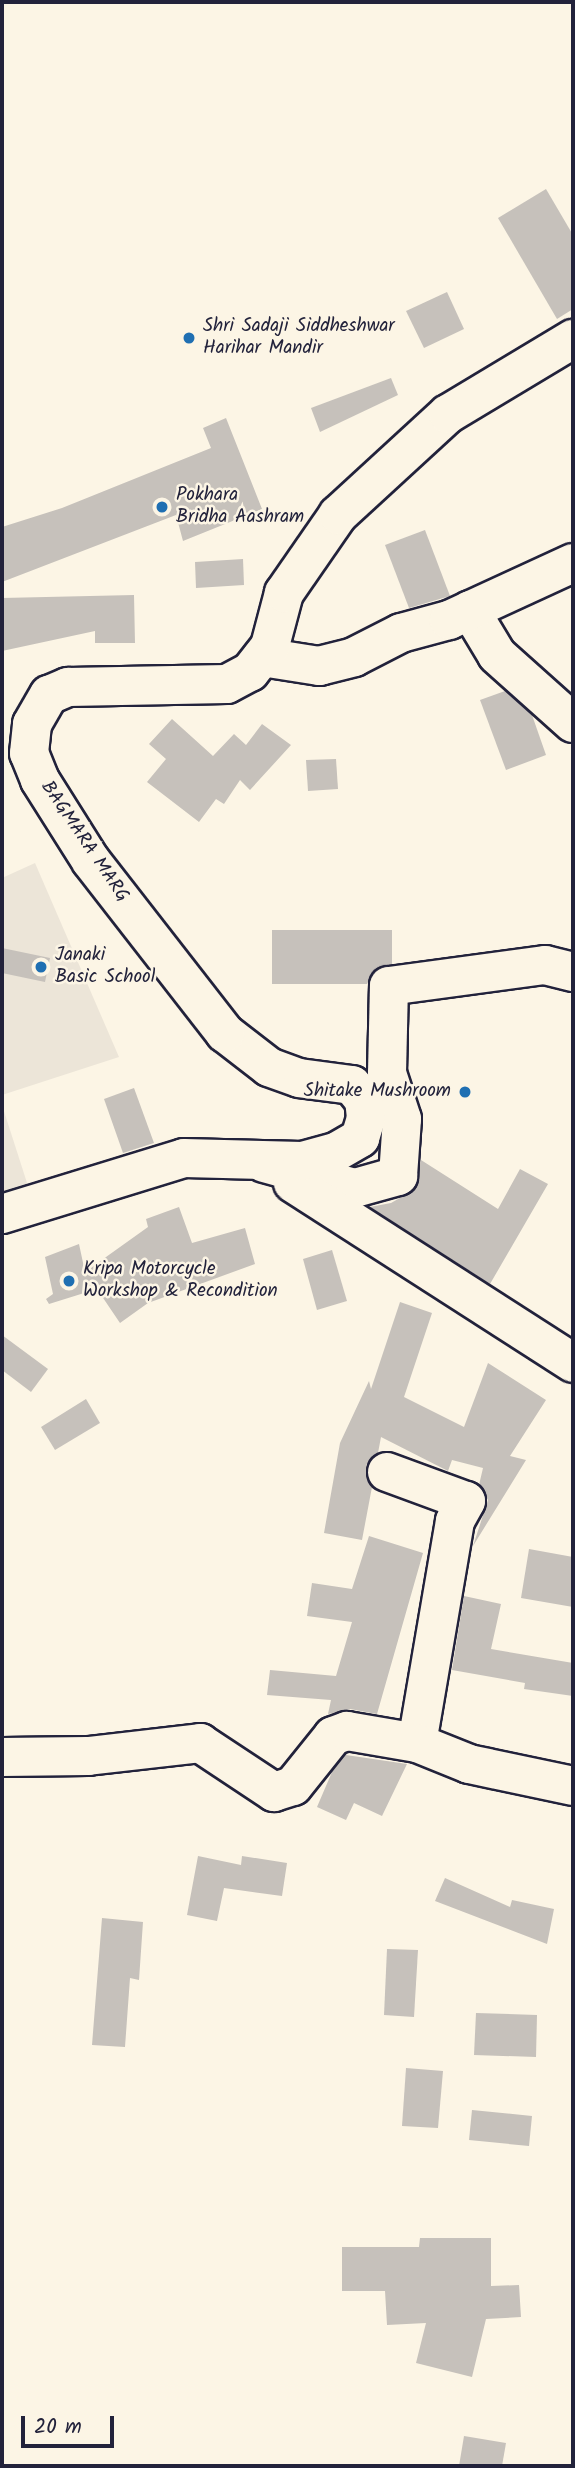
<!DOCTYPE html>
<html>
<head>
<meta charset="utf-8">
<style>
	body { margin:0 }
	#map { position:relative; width:575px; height:2468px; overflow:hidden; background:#fcf5e5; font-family:Kalam,sans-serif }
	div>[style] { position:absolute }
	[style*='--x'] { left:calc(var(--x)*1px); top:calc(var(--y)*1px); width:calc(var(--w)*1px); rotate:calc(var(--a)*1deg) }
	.built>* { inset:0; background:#ece5d8 }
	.building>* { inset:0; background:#c6c1bb }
	.roads { filter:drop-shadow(2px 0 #22223b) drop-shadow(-2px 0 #22223b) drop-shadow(0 2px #22223b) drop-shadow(0 -2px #22223b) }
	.minor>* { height:38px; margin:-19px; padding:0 19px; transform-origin:19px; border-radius:19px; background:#fcf5e5 }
	.secondary>* { height:38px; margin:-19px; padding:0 19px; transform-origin:19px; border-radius:19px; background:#fcf5e5 }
	.dots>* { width:19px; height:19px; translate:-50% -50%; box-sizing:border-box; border:4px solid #fcf5e5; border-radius:50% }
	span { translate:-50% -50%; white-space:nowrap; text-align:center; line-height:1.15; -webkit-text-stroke:5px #fcf5e5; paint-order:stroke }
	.poi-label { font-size:19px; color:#22223b }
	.left { translate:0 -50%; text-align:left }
	.right { translate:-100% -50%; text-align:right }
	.street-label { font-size:19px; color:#22223b }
	.frame { position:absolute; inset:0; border:4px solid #22223b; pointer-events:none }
	.scale { position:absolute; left:21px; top:2416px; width:93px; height:32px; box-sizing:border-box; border:4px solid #22223b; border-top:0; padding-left:9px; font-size:21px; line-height:24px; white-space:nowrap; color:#22223b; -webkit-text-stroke:5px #fcf5e5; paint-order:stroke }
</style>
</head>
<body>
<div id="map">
	<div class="built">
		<div style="clip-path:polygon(35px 863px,119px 1057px,2px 1095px,2px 878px)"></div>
		<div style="clip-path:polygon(2px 1105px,28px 1186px,2px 1193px)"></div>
	</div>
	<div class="building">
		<div style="clip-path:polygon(546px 189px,573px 235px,573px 309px,557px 319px,498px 218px)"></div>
		<div style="clip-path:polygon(447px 292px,464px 329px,424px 348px,406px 311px)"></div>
		<div style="clip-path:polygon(391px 378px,398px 395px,320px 432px,311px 408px)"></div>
		<div style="clip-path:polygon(226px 418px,262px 509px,183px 541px,176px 515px,2px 582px,2px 527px,62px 508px,211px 448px,203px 428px)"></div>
		<div style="clip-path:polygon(425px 530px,450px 596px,409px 608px,385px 545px)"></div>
		<div style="clip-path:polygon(243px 559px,244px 585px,196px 588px,195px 562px)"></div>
		<div style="clip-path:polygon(134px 595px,135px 643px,95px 643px,95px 631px,2px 651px,2px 598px)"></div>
		<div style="clip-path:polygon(505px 691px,532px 715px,546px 755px,506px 770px,480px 700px)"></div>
		<div style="clip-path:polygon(172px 719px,213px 756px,234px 734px,246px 745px,262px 724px,291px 745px,250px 790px,240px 780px,224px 804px,216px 799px,199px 822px,147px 782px,166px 759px,149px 744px)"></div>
		<div style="clip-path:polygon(336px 759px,338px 789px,308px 791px,306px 760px)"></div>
		<div style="clip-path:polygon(272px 930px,392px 930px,392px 964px,376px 968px,367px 984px,272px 984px)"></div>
		<div style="clip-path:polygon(2px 948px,50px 958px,45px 982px,2px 973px)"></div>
		<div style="clip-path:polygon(134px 1088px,154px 1143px,123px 1153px,104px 1099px)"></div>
		<div style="clip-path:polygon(421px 1160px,498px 1209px,520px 1169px,548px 1184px,490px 1284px,370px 1207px,391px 1203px,414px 1190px)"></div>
		<div style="clip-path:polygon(179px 1207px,192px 1243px,245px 1228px,255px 1264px,148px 1303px,120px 1323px,97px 1289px,49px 1304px,46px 1299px,53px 1294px,45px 1257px,79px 1244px,85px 1272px,148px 1227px,146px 1219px)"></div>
		<div style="clip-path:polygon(332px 1250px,347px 1301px,317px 1310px,303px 1259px)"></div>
		<div style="clip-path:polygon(400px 1302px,432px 1313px,404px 1397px,464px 1427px,488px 1363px,546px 1400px,510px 1456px,526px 1460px,473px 1546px,488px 1500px,479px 1485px,483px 1468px,452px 1460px,448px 1471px,381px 1437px,378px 1453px,366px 1465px,372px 1487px,362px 1540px,324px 1533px,340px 1443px,369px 1381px,371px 1389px)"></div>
		<div style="clip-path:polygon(2px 1335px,48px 1369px,31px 1392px,2px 1370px)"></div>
		<div style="clip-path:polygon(86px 1399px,100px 1423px,55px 1450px,41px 1427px)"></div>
		<div style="clip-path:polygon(369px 1536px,423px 1553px,377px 1714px,350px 1709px,328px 1714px,331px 1700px,267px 1695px,270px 1670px,336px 1676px,352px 1622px,307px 1616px,312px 1583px,352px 1589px)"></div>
		<div style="clip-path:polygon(529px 1549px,573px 1557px,573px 1607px,521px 1598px)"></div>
		<div style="clip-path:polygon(464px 1596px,501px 1604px,491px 1649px,573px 1663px,573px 1696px,524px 1689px,525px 1683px,452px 1670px)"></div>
		<div style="clip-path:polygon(346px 1755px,407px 1764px,382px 1816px,354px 1803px,346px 1820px,317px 1807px,332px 1772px)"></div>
		<div style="clip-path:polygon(198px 1856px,241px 1865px,242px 1856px,287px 1863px,282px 1896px,224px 1888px,217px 1921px,187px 1915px)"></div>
		<div style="clip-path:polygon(445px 1878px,510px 1907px,512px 1900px,554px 1909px,547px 1944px,435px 1901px)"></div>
		<div style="clip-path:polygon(102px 1918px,143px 1922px,139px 1980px,130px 1978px,125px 2047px,92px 2045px)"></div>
		<div style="clip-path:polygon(387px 1949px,418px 1950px,414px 2017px,384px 2015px)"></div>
		<div style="clip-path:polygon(476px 2013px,537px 2015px,536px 2057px,474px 2055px)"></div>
		<div style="clip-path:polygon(406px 2068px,443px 2071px,438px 2128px,402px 2126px)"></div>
		<div style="clip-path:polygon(472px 2110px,532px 2116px,529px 2146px,469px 2140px)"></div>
		<div style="clip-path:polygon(420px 2238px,491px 2238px,491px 2286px,519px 2285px,521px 2317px,486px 2319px,472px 2377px,416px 2363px,426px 2323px,387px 2325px,385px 2291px,342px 2291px,342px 2247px,419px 2247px)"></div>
		<div style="clip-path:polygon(464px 2436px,506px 2443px,502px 2466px,459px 2466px)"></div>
	</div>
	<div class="roads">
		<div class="minor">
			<div style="--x:470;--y:610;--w:52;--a:59"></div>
			<div style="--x:497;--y:655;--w:102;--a:41.8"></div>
			<div style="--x:262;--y:657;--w:58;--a:9"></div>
			<div style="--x:319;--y:666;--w:36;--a:-14"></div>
			<div style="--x:354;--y:657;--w:53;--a:-27.1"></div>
			<div style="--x:401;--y:633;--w:50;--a:-15.2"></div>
			<div style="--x:449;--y:620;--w:136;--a:-24.7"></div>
			<div style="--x:264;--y:1163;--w:94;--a:15.4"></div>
			<div style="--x:355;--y:1188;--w:45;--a:-15.6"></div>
			<div style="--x:398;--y:1176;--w:57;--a:-86"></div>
			<div style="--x:402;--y:1119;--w:48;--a:-108.1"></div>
			<div style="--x:387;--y:1073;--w:87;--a:-88.7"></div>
			<div style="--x:389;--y:986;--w:157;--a:-7.7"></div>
			<div style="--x:545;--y:965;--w:29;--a:14"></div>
			<div style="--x:293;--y:1183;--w:333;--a:32.7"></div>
			<div style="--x:387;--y:1472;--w:84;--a:20.2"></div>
			<div style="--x:466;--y:1501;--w:23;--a:119"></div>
			<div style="--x:455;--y:1521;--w:225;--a:99.7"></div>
			<div style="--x:2;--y:1757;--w:86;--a:-0.7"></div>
			<div style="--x:88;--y:1756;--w:113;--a:-6.6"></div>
			<div style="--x:200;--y:1743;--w:89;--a:33.5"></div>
			<div style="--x:274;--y:1792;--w:20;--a:-18"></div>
			<div style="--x:293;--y:1786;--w:64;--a:-51.3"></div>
			<div style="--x:333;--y:1736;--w:15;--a:-20"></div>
			<div style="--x:347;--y:1731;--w:71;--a:9.7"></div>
			<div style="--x:417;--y:1743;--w:56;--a:22"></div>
			<div style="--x:469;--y:1764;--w:106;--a:11.9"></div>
		</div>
		<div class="secondary">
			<div style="--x:2;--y:1214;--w:190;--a:-17.1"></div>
			<div style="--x:184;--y:1158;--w:118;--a:1.5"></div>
			<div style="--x:302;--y:1161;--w:35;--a:-15"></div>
			<div style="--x:336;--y:1152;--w:28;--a:-30"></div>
			<div style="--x:360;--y:1138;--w:21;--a:-73"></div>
			<div style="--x:366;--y:1118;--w:18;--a:-96"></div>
			<div style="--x:364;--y:1100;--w:19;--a:-129"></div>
			<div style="--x:352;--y:1085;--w:53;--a:-172.5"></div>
			<div style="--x:299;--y:1078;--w:32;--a:-160"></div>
			<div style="--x:269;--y:1067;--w:56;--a:-142.3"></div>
			<div style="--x:225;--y:1033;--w:218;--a:-127.9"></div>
			<div style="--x:91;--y:861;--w:96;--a:-122.2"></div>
			<div style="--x:40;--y:780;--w:29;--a:-112"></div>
			<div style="--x:29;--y:753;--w:29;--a:-84"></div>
			<div style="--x:32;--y:724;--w:34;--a:-60"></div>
			<div style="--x:49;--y:695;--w:21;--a:-23"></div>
			<div style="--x:68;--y:687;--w:159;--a:-1.1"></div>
			<div style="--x:227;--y:684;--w:26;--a:-28"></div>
			<div style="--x:250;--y:672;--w:33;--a:-52"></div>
			<div style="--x:270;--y:646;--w:55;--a:-75.2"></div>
			<div style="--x:284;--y:593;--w:95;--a:-55.3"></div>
			<div style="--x:338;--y:515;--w:149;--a:-42.6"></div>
			<div style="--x:448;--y:414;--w:146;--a:-31"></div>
		</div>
	</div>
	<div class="dots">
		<div style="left:189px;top:338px;background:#1f6fb2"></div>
		<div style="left:162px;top:507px;background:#1f6fb2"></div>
		<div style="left:41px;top:967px;background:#1f6fb2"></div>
		<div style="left:465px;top:1092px;background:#1f6fb2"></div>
		<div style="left:69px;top:1281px;background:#1f6fb2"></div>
	</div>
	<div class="poi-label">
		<span class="left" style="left:203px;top:338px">Shri Sadaji Siddheshwar<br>Harihar Mandir</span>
		<span class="left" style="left:176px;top:507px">Pokhara<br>Bridha Aashram</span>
		<span class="left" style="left:55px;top:967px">Janaki<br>Basic School</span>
		<span class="right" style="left:451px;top:1092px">Shitake Mushroom</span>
		<span class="left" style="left:83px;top:1281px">Kripa Motorcycle<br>Workshop &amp; Recondition</span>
	</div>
	<div class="street-label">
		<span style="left:84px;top:842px;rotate:56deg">BAGMARA MARG</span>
	</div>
	<div class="frame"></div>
	<div class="scale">20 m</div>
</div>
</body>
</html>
